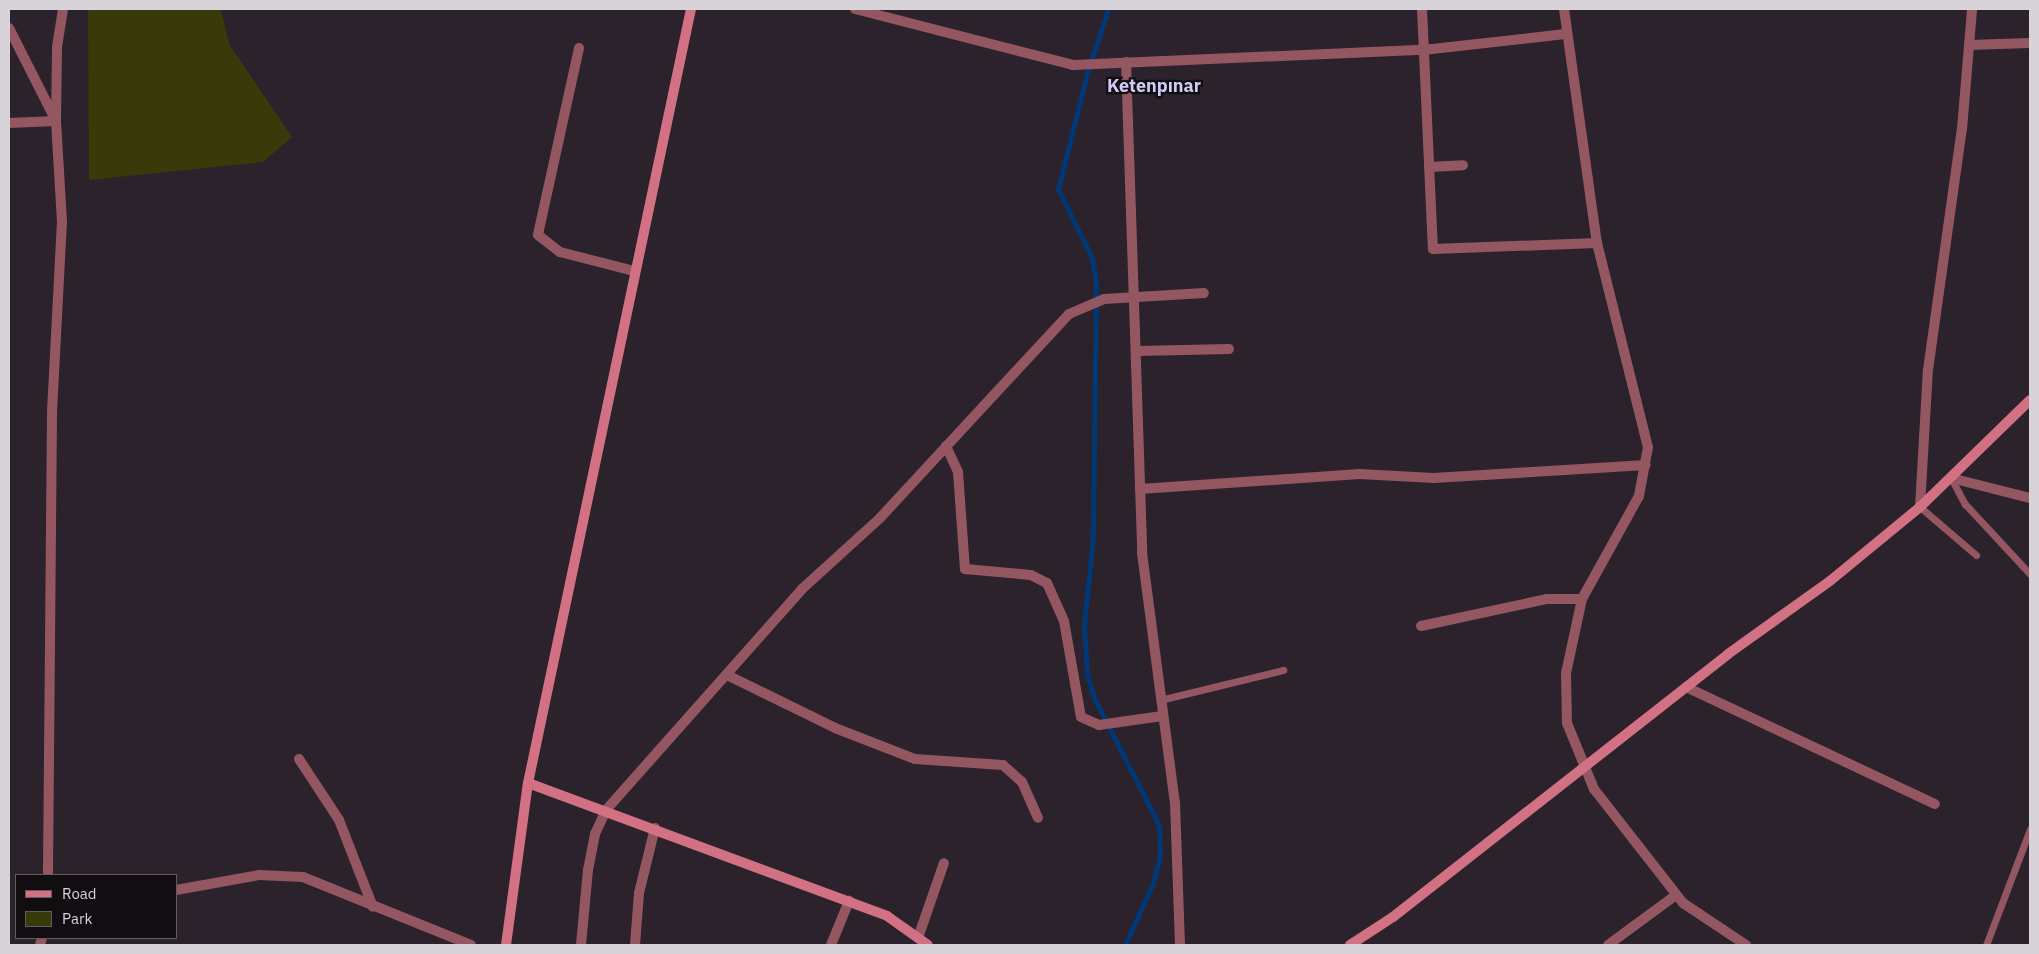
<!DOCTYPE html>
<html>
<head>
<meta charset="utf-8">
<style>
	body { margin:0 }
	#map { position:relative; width:2039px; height:954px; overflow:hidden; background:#2b222c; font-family:"IBM Plex Sans",sans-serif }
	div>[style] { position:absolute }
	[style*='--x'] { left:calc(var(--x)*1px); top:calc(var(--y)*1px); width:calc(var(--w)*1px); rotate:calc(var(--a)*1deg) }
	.green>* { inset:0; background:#393a09 }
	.stream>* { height:5px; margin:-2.5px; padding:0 2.5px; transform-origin:2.5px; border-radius:2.5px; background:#003777 }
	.lane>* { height:7px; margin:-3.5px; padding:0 3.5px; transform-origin:3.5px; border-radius:3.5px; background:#945762 }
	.street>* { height:10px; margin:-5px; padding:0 5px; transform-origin:5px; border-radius:5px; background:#945762 }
	.secondary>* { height:10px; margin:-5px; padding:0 5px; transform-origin:5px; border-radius:5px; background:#d37184 }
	span { translate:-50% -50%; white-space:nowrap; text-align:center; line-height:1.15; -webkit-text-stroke:4.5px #110d11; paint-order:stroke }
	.district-label { font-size:18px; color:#cfcbf7; font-weight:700 }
	.frame { position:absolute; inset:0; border:10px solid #d8d2d9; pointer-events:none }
	.legend { position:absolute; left:15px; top:874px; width:162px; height:65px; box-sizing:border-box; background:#110d11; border:1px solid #615c61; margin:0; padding:6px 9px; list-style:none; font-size:15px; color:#d8d2d9 }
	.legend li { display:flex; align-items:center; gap:10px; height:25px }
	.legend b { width:25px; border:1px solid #615c61 }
</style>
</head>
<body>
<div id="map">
	<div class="green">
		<div style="clip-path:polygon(88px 9px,221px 9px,229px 44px,292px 137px,263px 162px,89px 180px)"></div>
	</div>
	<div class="stream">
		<div style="--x:1108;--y:9;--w:67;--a:108.2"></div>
		<div style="--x:1087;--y:73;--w:120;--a:104"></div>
		<div style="--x:1058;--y:189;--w:77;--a:63.8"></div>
		<div style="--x:1092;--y:258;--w:24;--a:81"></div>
		<div style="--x:1096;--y:282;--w:255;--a:90.7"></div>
		<div style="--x:1093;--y:537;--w:89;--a:95.8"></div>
		<div style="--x:1084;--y:626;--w:48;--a:86.4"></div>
		<div style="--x:1087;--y:674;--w:27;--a:73"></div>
		<div style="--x:1095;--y:700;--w:140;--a:62.9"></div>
		<div style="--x:1159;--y:825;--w:31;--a:88"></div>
		<div style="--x:1160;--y:856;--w:28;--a:105"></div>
		<div style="--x:1153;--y:883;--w:68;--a:114.3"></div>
	</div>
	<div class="lane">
		<div style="--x:1951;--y:478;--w:30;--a:62"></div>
		<div style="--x:1965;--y:504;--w:96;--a:47.1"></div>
		<div style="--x:1920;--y:507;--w:74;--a:40.6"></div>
		<div style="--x:1160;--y:700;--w:127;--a:-13.7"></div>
		<div style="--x:1986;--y:945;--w:124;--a:-69.2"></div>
	</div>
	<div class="street">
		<div style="--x:855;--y:9;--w:225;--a:14.4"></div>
		<div style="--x:1073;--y:65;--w:350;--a:-2.5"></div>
		<div style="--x:1423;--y:50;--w:143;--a:-6.4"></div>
		<div style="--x:1422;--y:9;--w:240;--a:87.4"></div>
		<div style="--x:1433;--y:249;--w:164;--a:-2.1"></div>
		<div style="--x:1564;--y:9;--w:236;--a:82"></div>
		<div style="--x:1597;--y:243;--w:210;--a:76"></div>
		<div style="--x:1648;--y:447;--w:50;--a:100.4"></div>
		<div style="--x:1639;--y:496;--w:118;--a:119"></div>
		<div style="--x:1582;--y:599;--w:76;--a:102.2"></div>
		<div style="--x:1566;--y:673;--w:50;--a:88.9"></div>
		<div style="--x:1567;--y:723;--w:71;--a:67.8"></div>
		<div style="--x:1594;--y:789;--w:145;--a:52"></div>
		<div style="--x:1683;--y:903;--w:76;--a:33.7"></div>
		<div style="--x:9;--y:28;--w:104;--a:63.2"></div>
		<div style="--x:56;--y:121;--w:100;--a:86.6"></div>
		<div style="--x:62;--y:221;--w:192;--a:93"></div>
		<div style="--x:52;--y:413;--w:462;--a:90.5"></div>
		<div style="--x:1969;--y:45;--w:61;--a:-1.9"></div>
		<div style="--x:579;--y:48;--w:191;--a:102.4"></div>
		<div style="--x:538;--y:235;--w:28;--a:38"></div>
		<div style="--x:560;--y:252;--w:76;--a:14.4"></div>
		<div style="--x:1126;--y:62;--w:491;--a:88.1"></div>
		<div style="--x:1142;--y:553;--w:251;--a:82.5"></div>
		<div style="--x:1175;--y:802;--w:143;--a:88"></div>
		<div style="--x:9;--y:123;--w:47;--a:-2.4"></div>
		<div style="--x:56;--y:121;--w:74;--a:-89.2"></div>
		<div style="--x:57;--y:47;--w:38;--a:-81"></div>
		<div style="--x:1429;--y:167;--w:34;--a:-3"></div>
		<div style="--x:1138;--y:351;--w:91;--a:-1.3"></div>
		<div style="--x:946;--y:446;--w:29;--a:65"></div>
		<div style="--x:958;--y:472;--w:97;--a:85.9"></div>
		<div style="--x:965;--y:569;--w:66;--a:5.2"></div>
		<div style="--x:1031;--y:575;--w:18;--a:27"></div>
		<div style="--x:1047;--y:583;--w:42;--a:65.9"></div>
		<div style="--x:1064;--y:621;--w:97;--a:80"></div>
		<div style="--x:1081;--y:717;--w:20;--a:24"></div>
		<div style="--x:1099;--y:725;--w:64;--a:-8.1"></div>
		<div style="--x:1951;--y:478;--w:81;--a:14.2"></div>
		<div style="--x:1140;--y:489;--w:220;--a:-3.9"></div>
		<div style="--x:1359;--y:474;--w:75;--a:3.1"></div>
		<div style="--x:1434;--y:478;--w:212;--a:-3.5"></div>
		<div style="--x:1920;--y:507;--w:137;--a:-86.7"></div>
		<div style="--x:1928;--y:370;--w:243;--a:-82"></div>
		<div style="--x:1962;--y:129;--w:120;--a:-85.2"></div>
		<div style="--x:1421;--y:626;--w:129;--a:-12.1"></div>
		<div style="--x:1547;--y:599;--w:35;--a:0"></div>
		<div style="--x:727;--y:675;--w:120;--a:26.1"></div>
		<div style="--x:835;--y:728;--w:86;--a:21.2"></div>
		<div style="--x:915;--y:759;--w:88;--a:3.9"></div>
		<div style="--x:1003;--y:765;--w:25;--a:42"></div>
		<div style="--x:1022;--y:782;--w:39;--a:66"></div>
		<div style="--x:1686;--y:687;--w:275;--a:25.2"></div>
		<div style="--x:299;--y:759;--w:73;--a:56.7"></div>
		<div style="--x:339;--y:820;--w:93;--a:68.7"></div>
		<div style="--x:176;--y:890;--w:84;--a:-10.2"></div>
		<div style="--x:259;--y:875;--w:44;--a:2.6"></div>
		<div style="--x:303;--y:877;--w:181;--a:22"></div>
		<div style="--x:919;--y:935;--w:76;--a:-70.9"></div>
		<div style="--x:40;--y:945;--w:7;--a:-74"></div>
		<div style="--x:581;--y:945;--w:75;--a:-84.7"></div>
		<div style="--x:588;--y:870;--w:37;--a:-79"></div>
		<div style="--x:595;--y:834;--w:26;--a:-65"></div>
		<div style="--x:606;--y:810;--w:295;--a:-48.4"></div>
		<div style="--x:802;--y:589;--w:105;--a:-42.3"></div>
		<div style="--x:880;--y:518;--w:278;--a:-47.2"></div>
		<div style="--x:1069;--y:314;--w:38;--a:-23"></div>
		<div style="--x:1104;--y:299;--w:100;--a:-3.4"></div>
		<div style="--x:635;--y:945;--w:52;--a:-85.6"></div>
		<div style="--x:639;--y:893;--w:67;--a:-76.2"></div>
		<div style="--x:831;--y:945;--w:48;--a:-67.8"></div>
		<div style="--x:1608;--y:945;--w:84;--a:-36.3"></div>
	</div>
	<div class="secondary">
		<div style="--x:528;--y:783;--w:383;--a:20.3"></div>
		<div style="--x:887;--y:916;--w:50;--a:35.3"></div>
		<div style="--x:506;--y:945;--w:163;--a:-82.3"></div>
		<div style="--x:528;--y:783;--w:791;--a:-78.11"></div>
		<div style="--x:1350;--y:945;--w:51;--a:-33.1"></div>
		<div style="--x:1393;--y:917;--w:426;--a:-38.1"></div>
		<div style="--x:1728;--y:654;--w:125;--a:-35.6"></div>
		<div style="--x:1830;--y:581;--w:117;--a:-39.4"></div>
		<div style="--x:1920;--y:507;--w:153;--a:-44.2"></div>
	</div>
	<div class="district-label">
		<span style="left:1154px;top:86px">Ketenpınar</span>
	</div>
	<div class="frame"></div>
	<ul class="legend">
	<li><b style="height:6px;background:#d37184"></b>Road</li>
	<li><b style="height:14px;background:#393a09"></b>Park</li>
	</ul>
</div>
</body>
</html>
